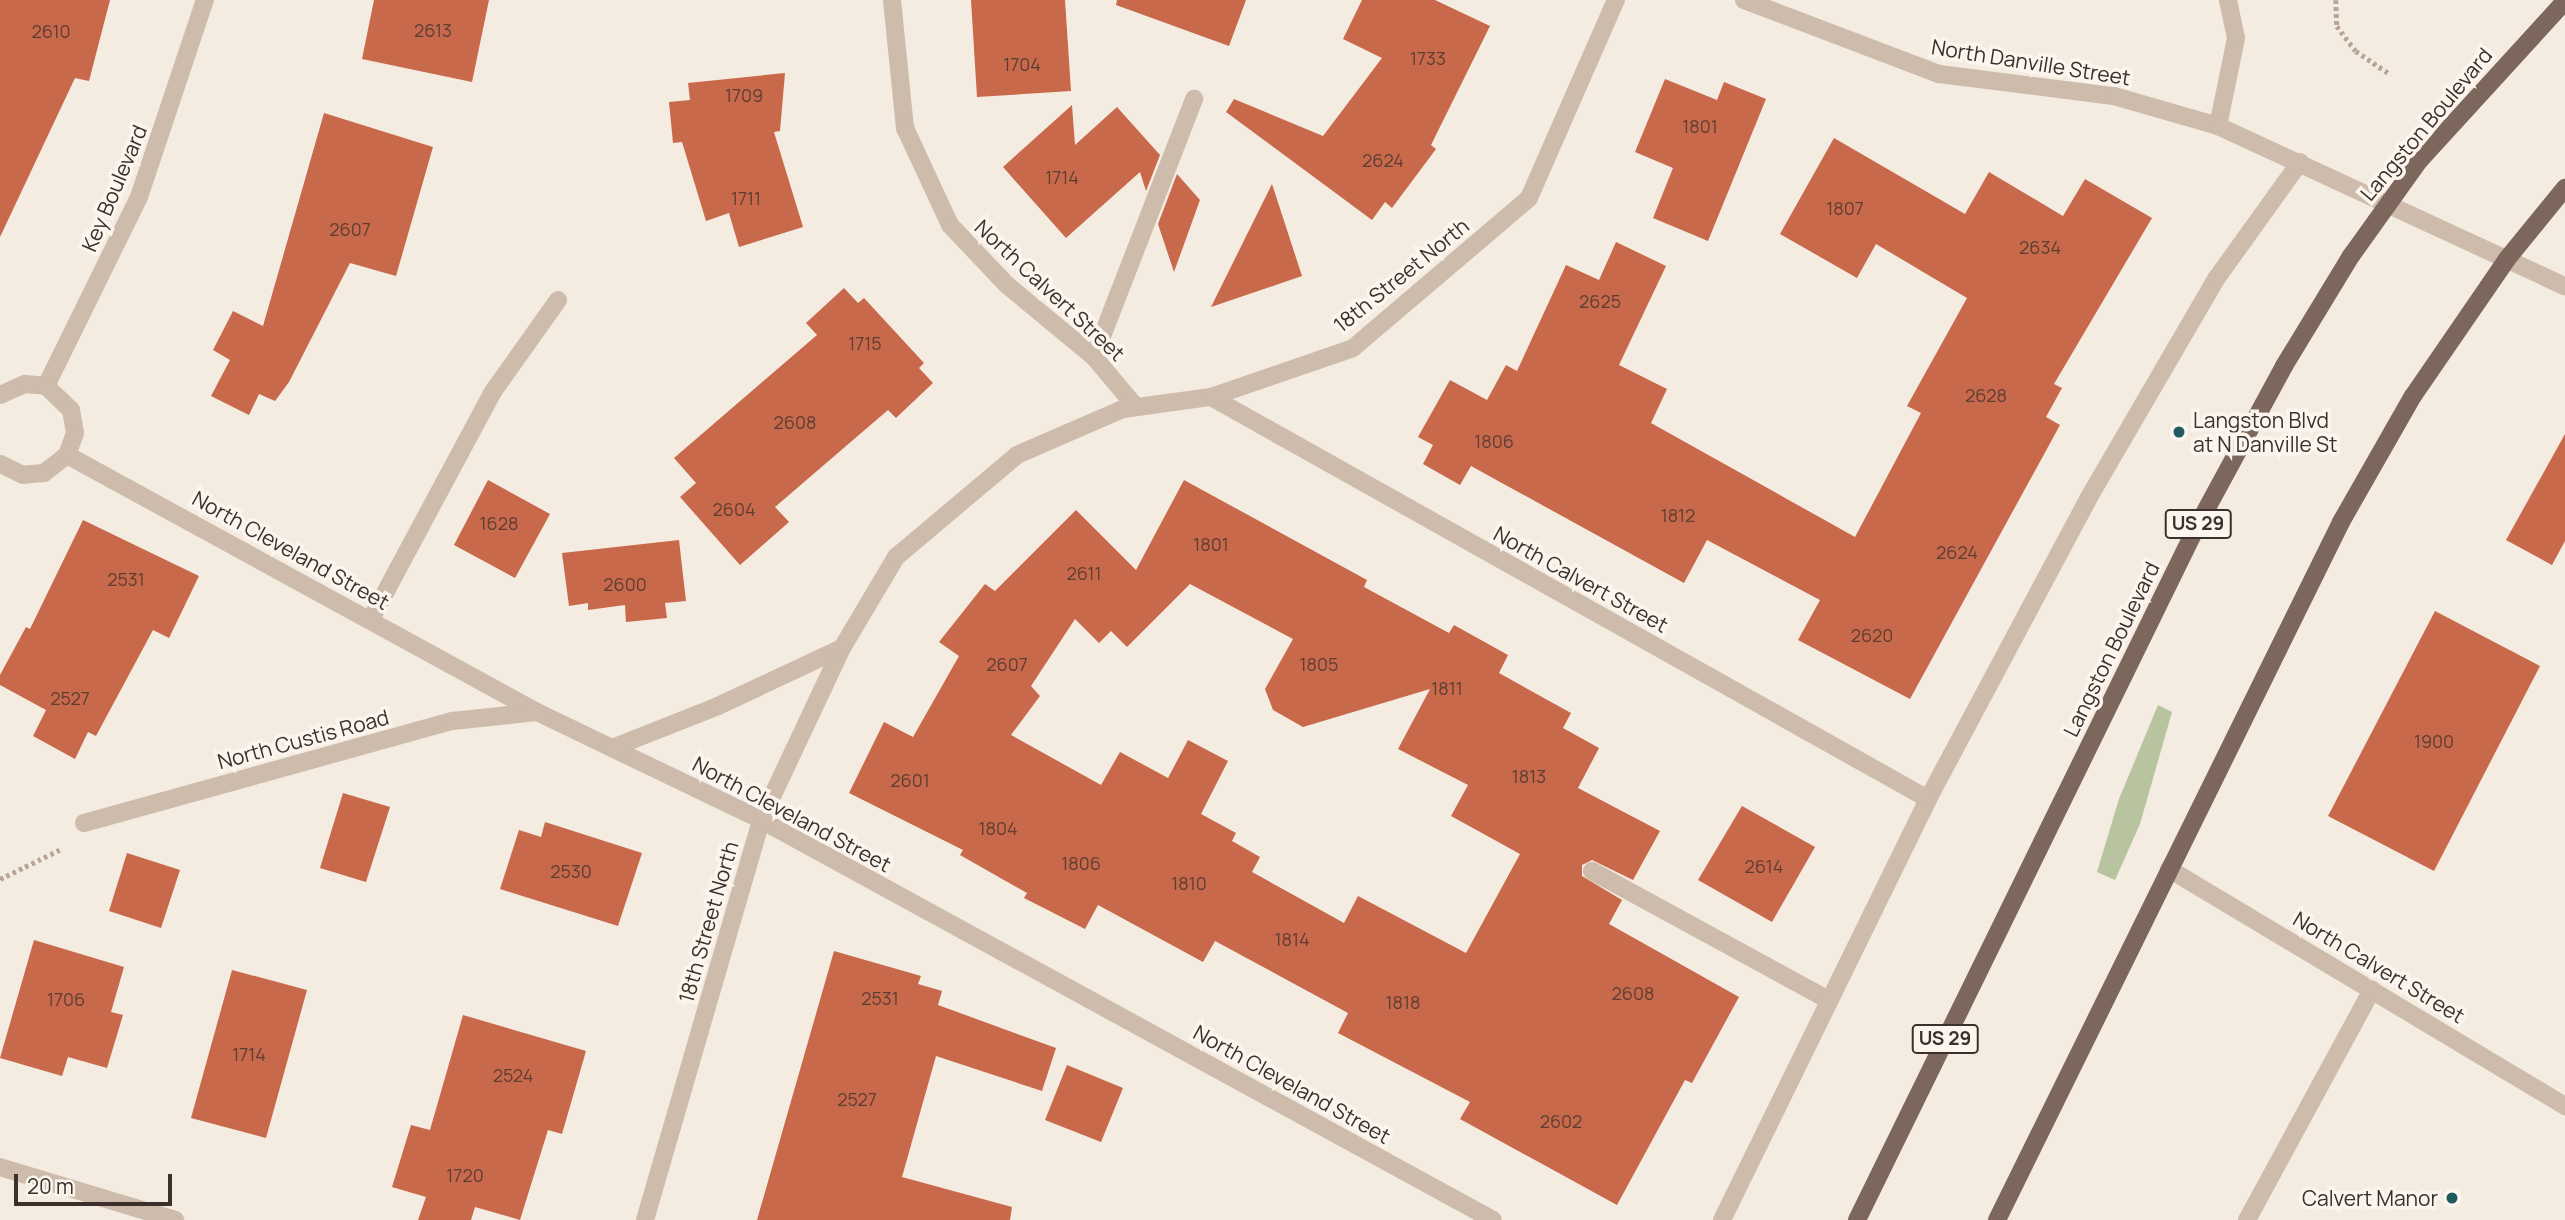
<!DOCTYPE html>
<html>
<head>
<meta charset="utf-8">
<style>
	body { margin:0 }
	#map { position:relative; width:2565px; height:1220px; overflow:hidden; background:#f4ebe1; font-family:Manrope,sans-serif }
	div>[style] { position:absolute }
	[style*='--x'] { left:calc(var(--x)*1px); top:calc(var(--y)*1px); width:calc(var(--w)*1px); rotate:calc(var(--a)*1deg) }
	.green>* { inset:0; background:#b8c4a0 }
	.building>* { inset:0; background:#c8694b }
	.path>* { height:4.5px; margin-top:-2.25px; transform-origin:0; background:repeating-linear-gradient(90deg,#b9a596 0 3.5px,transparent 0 7px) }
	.lane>* { height:18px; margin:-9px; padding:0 9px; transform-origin:9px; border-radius:9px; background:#cdbbac }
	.street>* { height:18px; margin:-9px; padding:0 9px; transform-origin:9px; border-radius:9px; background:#cdbbac }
	.primary>* { height:18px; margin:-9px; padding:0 9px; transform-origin:9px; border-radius:9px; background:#7d675c }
	.dots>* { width:19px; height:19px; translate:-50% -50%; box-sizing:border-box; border:4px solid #fbf5ee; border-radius:50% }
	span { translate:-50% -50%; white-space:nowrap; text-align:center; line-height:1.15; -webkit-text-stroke:7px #fbf5ee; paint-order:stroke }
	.number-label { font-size:18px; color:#5e3e33 }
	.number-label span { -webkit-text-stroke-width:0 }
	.shield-label span { padding:2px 5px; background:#fbf5ee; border:2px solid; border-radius:5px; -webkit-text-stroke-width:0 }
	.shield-label { font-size:19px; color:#3b302b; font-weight:700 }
	.street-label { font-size:21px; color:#3b302b }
	.poi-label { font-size:21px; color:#3b302b }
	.left { translate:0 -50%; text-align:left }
	.right { translate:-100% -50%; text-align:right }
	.scale { position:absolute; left:14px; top:1174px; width:158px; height:32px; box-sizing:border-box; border:4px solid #3b302b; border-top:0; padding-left:9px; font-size:21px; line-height:24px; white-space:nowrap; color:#3b302b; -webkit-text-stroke:5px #fbf5ee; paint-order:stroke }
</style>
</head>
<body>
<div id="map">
	<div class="green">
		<div style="clip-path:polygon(2158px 705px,2172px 712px,2140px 824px,2115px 880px,2097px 872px,2119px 799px)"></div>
	</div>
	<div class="building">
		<div style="clip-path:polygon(0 0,110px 0,89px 81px,75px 78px,0 237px)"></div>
		<div style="clip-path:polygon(374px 0,489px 0,472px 82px,362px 59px)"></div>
		<div style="clip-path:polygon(971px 0,1065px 0,1071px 91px,977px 97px)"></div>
		<div style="clip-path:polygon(1117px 0,1246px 0,1229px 46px,1116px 5px)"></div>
		<div style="clip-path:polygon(1362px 0,1435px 0,1490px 26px,1431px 145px,1436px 149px,1392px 208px,1385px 202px,1372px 220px,1226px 112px,1234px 99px,1323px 136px,1382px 58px,1343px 39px)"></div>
		<div style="clip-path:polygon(785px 73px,780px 131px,774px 132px,803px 227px,739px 247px,729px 213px,706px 221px,682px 142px,673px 143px,669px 102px,690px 100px,688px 83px)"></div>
		<div style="clip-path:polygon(1665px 79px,1717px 100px,1724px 82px,1766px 99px,1708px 241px,1653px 218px,1673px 168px,1635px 152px)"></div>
		<div style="clip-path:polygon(1072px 105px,1075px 145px,1117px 107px,1160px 155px,1146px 191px,1140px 172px,1066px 238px,1003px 167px)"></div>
		<div style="clip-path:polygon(324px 113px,433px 147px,396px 276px,350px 263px,289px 382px,275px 401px,259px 394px,249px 415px,211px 396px,230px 360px,213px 350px,233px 311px,263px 326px)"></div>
		<div style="clip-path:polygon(1834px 138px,1965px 214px,1989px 172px,2063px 216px,2085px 179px,2152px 218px,2054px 384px,2062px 388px,2046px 417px,2060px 425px,1910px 699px,1798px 640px,1820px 600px,1707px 540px,1684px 583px,1471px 466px,1460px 485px,1423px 464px,1433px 445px,1418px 437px,1450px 380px,1487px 400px,1506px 365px,1517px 371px,1566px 265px,1599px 280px,1616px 242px,1666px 266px,1619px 365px,1667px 389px,1651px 423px,1855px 537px,1921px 413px,1907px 406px,1967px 298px,1876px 244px,1857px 278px,1780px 234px)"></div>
		<div style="clip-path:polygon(1177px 174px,1200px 200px,1174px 272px,1158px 224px)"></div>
		<div style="clip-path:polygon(1272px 184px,1302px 276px,1211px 307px)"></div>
		<div style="clip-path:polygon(844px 288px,858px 303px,864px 298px,924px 363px,919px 368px,933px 383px,896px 418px,888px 410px,775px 507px,789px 522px,740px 565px,680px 497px,696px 483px,674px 458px,817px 335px,806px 323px)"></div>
		<div style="clip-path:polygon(2565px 434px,2565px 541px,2552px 565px,2506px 540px)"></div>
		<div style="clip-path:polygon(488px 480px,550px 514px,515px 578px,454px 545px)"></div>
		<div style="clip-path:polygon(evenodd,1184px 480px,1367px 580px,1364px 587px,1449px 633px,1454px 625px,1508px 655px,1499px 673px,1571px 713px,1563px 728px,1599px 748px,1578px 788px,1660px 831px,1633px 880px,1592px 860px,1582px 865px,1582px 876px,1622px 900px,1609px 924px,1739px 997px,1692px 1083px,1685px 1080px,1617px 1205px,1460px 1119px,1470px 1102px,1338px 1033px,1348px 1013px,1215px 941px,1203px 962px,1098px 905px,1085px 929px,1024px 898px,1027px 893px,960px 855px,963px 850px,849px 793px,884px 722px,913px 737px,959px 656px,939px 642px,985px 584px,995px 591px,1076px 510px,1136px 570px,1184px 480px,1190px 584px,1293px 639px,1265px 689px,1273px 710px,1303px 727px,1430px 689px,1398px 749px,1468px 785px,1451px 816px,1520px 854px,1466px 953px,1358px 896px,1344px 923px,1252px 872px,1260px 857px,1232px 841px,1236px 833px,1201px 814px,1228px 761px,1188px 740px,1168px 778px,1120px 752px,1101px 785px,1011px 735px,1040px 696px,1031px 686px,1075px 619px,1099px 643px,1111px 631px,1127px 647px,1190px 584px)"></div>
		<div style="clip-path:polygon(83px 520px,199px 576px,169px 638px,153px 630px,96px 736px,88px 732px,75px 759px,33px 736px,46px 710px,0 685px,0 675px,26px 627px,30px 629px)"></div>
		<div style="clip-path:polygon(679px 540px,686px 601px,665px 603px,667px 618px,626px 622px,625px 605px,588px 610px,588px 603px,569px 606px,562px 553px)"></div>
		<div style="clip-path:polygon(2435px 611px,2540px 666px,2434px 871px,2328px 816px)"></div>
		<div style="clip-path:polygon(343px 793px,390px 807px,366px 882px,320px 868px)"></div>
		<div style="clip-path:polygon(1742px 806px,1815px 847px,1772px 922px,1698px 880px)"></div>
		<div style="clip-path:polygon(545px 822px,642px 853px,618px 926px,500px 889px,519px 830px,541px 837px)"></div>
		<div style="clip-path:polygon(127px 853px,180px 870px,161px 928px,109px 911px)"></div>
		<div style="clip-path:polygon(34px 940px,124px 967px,111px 1012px,123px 1015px,107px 1068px,68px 1057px,62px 1076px,0 1058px)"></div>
		<div style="clip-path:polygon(834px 951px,921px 976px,918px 984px,942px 991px,938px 1005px,1056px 1048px,1042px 1091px,936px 1056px,902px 1177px,1012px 1207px,1010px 1220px,757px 1220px)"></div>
		<div style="clip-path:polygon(232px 970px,307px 990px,266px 1138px,191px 1118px)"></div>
		<div style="clip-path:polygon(463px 1015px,586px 1051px,562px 1134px,548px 1130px,520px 1220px,475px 1207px,471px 1220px,418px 1220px,426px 1197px,392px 1187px,411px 1125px,430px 1130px)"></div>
		<div style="clip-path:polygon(1067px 1065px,1123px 1088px,1101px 1142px,1045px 1120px)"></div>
	</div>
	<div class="path">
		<div style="--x:2336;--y:0;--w:26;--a:88"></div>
		<div style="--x:2337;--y:26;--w:31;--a:53"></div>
		<div style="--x:2356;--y:51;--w:42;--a:34.4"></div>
		<div style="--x:0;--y:879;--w:68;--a:-26.2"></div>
	</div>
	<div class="lane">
		<div style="--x:2218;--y:126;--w:90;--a:-78.4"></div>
		<div style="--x:2236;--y:38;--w:39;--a:-102"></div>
		<div style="--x:1094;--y:357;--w:277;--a:-68.8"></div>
		<div style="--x:371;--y:619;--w:256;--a:-61.8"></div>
		<div style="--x:492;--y:393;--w:114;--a:-54.6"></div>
		<div style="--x:1592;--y:871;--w:270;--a:28.6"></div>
		<div style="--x:1722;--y:1220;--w:469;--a:-63.9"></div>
		<div style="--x:1928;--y:799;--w:340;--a:-61.9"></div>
		<div style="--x:2088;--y:499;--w:255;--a:-59.8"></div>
		<div style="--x:2216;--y:279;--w:144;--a:-54.3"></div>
		<div style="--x:2247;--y:1220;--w:262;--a:-61.5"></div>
	</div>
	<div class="street">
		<div style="--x:892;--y:0;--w:129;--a:84.2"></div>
		<div style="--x:905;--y:128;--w:107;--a:65.1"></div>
		<div style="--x:950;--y:225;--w:83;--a:46.5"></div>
		<div style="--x:1007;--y:285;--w:113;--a:39.6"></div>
		<div style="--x:1094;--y:357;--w:65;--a:50"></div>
		<div style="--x:1744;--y:0;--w:209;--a:20.8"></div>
		<div style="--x:1939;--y:74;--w:176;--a:7.2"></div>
		<div style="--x:2114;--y:96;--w:108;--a:16.1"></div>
		<div style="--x:2218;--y:126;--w:382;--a:24.8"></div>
		<div style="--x:46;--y:386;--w:211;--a:-63.8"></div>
		<div style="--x:139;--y:197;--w:208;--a:-71.5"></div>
		<div style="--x:0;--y:395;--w:27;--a:-24"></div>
		<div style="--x:25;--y:384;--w:21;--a:5"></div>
		<div style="--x:46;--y:386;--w:35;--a:44"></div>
		<div style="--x:71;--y:410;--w:23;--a:80"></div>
		<div style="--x:75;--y:433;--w:23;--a:110"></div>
		<div style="--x:67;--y:455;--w:29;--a:142"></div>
		<div style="--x:44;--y:473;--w:21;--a:175"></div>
		<div style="--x:23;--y:475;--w:25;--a:-154"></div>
		<div style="--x:1211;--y:397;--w:822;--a:29.28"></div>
		<div style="--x:67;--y:455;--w:536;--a:28.67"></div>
		<div style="--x:537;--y:712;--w:249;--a:25.7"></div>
		<div style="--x:761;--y:820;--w:834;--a:28.65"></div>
		<div style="--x:612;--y:748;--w:114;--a:-21.6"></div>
		<div style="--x:718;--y:706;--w:137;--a:-25.1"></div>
		<div style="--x:84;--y:823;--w:383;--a:-15.5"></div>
		<div style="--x:453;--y:721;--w:84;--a:-6.1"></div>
		<div style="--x:2169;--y:869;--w:462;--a:30.9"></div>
		<div style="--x:0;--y:1167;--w:183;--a:16.8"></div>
		<div style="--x:645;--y:1220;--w:416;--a:-73.8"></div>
		<div style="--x:761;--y:820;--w:190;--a:-64.8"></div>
		<div style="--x:842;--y:648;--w:106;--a:-59.3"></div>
		<div style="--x:896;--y:557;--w:158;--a:-40.1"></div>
		<div style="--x:1017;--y:455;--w:116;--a:-23.5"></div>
		<div style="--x:1123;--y:409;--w:89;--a:-7.8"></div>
		<div style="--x:1211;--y:397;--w:150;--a:-19"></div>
		<div style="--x:1353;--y:348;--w:231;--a:-40.4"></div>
		<div style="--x:1529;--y:198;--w:216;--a:-66.3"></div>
	</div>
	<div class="primary">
		<div style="--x:1857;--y:1220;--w:766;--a:-63.9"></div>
		<div style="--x:2194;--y:532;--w:189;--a:-61.5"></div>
		<div style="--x:2284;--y:366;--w:129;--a:-58.7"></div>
		<div style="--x:2351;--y:256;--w:117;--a:-54.4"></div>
		<div style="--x:2419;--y:161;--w:217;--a:-47.6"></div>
		<div style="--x:1997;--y:1220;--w:778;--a:-63.76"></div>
		<div style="--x:2341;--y:522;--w:145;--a:-60.3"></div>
		<div style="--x:2413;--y:396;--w:166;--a:-55.5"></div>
		<div style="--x:2507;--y:259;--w:92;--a:-50.8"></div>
	</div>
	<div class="dots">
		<div style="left:2179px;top:432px;background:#1f5a5e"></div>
		<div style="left:2452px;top:1198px;background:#1f5a5e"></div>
	</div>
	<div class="number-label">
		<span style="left:433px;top:30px">2613</span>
		<span style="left:51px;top:31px">2610</span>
		<span style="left:1428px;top:58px">1733</span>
		<span style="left:1022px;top:64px">1704</span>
		<span style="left:744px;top:95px">1709</span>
		<span style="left:1700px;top:126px">1801</span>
		<span style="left:1383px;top:160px">2624</span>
		<span style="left:1062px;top:177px">1714</span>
		<span style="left:746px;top:198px">1711</span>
		<span style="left:1845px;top:208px">1807</span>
		<span style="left:350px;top:229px">2607</span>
		<span style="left:2040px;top:247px">2634</span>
		<span style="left:1600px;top:301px">2625</span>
		<span style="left:865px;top:343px">1715</span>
		<span style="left:1986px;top:395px">2628</span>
		<span style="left:795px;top:422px">2608</span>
		<span style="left:1494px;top:441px">1806</span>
		<span style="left:734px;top:509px">2604</span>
		<span style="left:1678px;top:515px">1812</span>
		<span style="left:499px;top:523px">1628</span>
		<span style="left:1211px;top:544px">1801</span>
		<span style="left:1957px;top:552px">2624</span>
		<span style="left:1084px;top:573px">2611</span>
		<span style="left:126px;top:579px">2531</span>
		<span style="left:625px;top:584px">2600</span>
		<span style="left:1872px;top:635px">2620</span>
		<span style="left:1007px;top:664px">2607</span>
		<span style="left:1319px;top:664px">1805</span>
		<span style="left:1447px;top:688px">1811</span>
		<span style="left:70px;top:698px">2527</span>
		<span style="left:2434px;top:741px">1900</span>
		<span style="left:1529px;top:776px">1813</span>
		<span style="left:910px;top:780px">2601</span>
		<span style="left:998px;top:828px">1804</span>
		<span style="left:1081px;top:863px">1806</span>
		<span style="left:1764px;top:866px">2614</span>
		<span style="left:571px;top:871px">2530</span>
		<span style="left:1189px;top:883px">1810</span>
		<span style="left:1292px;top:939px">1814</span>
		<span style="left:1633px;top:993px">2608</span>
		<span style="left:880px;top:998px">2531</span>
		<span style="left:66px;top:999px">1706</span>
		<span style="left:1403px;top:1002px">1818</span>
		<span style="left:249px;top:1054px">1714</span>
		<span style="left:513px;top:1075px">2524</span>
		<span style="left:857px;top:1099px">2527</span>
		<span style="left:1561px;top:1121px">2602</span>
		<span style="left:465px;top:1175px">1720</span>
	</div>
	<div class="shield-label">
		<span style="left:2198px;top:524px">US 29</span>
		<span style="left:1945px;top:1039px">US 29</span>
	</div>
	<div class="street-label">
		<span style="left:2031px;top:62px;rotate:9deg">North Danville Street</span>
		<span style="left:2426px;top:124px;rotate:-50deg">Langston Boulevard</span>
		<span style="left:114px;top:188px;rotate:-67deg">Key Boulevard</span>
		<span style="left:1401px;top:275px;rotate:-39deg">18th Street North</span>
		<span style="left:1050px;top:290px;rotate:43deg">North Calvert Street</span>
		<span style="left:291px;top:550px;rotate:29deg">North Cleveland Street</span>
		<span style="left:1581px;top:579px;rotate:29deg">North Calvert Street</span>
		<span style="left:2111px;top:649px;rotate:-64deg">Langston Boulevard</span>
		<span style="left:303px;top:739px;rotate:-15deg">North Custis Road</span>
		<span style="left:792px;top:814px;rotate:28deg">North Cleveland Street</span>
		<span style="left:708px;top:922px;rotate:-74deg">18th Street North</span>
		<span style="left:2379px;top:967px;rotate:31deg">North Calvert Street</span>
		<span style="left:1292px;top:1084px;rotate:29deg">North Cleveland Street</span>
	</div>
	<div class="poi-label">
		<span class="left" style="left:2193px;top:432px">Langston Blvd<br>at N Danville St</span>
		<span class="right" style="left:2438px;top:1198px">Calvert Manor</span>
	</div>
	<div class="scale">20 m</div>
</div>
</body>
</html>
